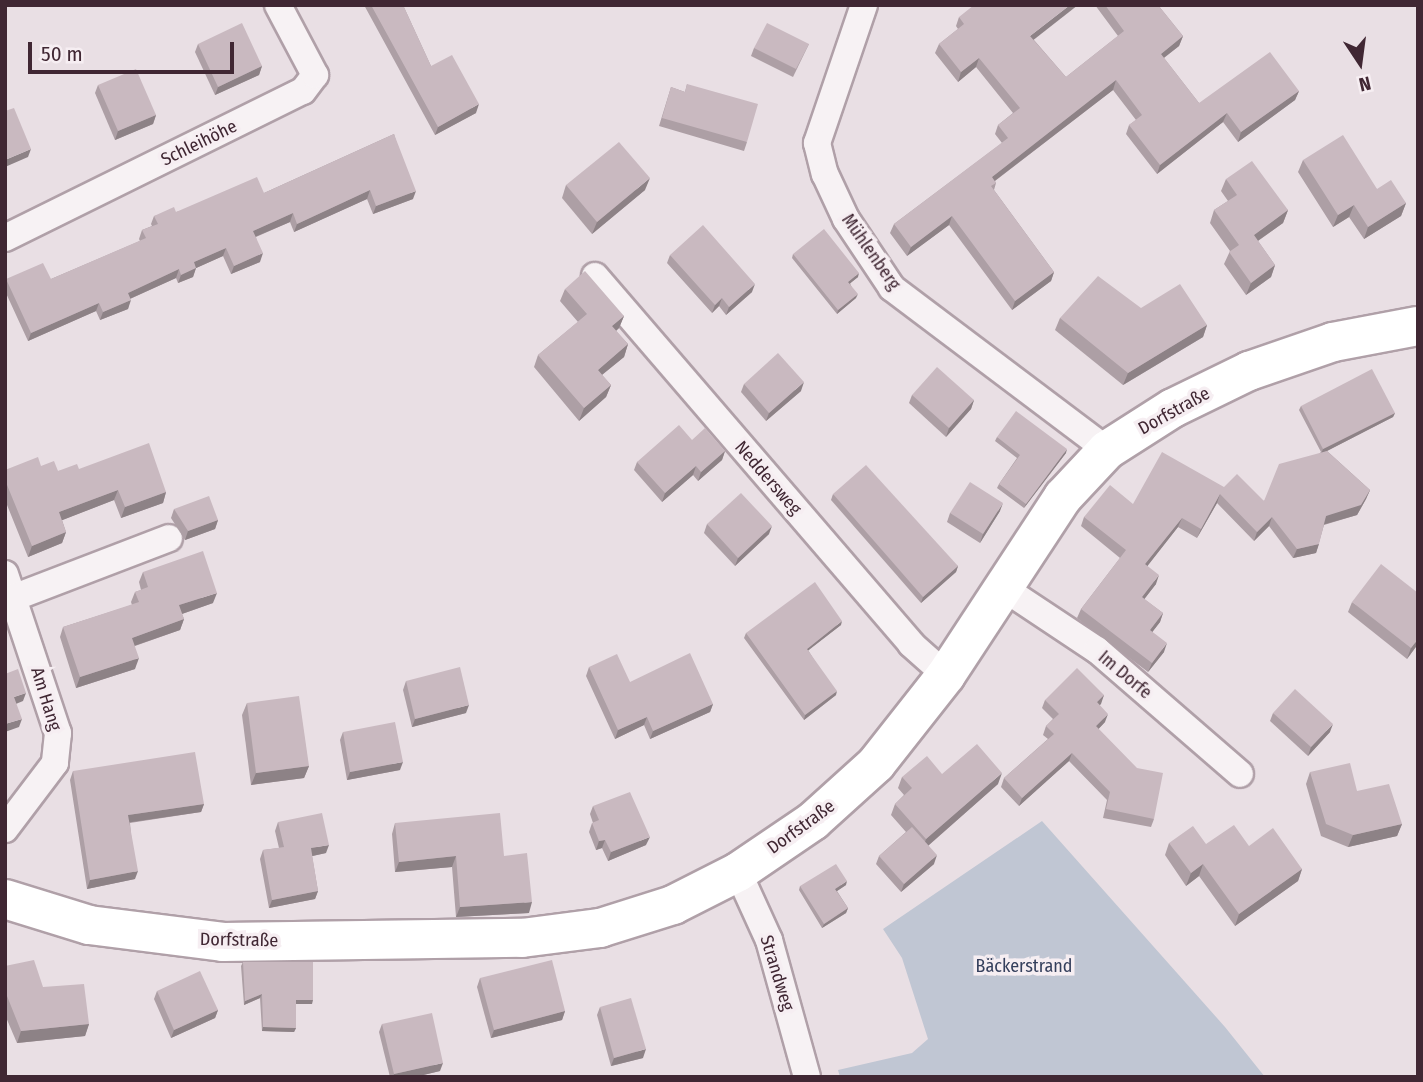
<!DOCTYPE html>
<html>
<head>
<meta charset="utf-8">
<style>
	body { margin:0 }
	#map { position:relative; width:1423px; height:1082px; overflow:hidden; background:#e9dfe4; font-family:"Fira Sans Condensed",sans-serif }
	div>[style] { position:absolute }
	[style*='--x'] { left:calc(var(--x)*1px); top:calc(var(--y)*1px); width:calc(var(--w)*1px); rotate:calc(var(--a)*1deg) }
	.green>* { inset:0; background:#c0c6d3 }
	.roads { filter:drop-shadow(2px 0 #b0a0a8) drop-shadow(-2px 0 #b0a0a8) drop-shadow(0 2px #b0a0a8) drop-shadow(0 -2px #b0a0a8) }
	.street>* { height:26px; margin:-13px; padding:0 13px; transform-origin:13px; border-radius:13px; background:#f7f2f4 }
	.secondary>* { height:38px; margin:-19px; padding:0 19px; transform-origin:19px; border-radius:19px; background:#fff }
	.wall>* { inset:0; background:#ad9fa5 }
	.shaded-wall>* { inset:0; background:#8d8286 }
	.building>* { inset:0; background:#c9b9c0 }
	span { translate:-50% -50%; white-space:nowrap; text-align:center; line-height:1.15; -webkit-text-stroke:7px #f6eef2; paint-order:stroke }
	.street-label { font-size:18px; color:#402733 }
	.park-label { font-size:18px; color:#343f5c }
	.frame { position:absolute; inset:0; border:7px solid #402733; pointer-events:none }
	.north { position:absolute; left:1325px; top:28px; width:70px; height:70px; -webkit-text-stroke:5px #f6eef2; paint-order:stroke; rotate:167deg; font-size:19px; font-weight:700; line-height:28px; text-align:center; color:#402733 }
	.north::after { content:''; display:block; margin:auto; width:24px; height:32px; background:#402733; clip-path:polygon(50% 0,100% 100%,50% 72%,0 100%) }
	.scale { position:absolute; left:28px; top:42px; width:206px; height:32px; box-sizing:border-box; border:4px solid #402733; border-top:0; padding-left:9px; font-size:21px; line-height:24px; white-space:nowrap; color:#402733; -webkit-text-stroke:5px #f6eef2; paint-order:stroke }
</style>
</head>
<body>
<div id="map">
	<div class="green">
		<div style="clip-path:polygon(1042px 821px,1225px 1027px,1265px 1077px,840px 1077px,838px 1070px,912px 1053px,928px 1039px,902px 958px,883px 929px)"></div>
	</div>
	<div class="roads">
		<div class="street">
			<div style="--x:864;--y:5;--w:146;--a:108.8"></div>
			<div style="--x:817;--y:143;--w:32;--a:76"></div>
			<div style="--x:825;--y:174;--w:50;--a:65"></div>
			<div style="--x:846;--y:219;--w:83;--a:56.3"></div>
			<div style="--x:892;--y:288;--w:269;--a:37"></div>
			<div style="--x:5;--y:238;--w:332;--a:-26.3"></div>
			<div style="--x:303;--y:91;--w:20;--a:-53"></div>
			<div style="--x:315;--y:75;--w:79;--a:-117.9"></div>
			<div style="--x:595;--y:276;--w:485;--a:49.3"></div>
			<div style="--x:911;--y:644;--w:47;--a:41.5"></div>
			<div style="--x:5;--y:574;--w:168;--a:71.6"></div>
			<div style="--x:58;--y:733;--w:30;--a:96"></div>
			<div style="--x:55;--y:763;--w:83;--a:127.1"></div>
			<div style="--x:1002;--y:587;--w:114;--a:33.6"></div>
			<div style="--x:1097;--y:650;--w:189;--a:40.9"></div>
			<div style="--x:13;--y:598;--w:167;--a:-21"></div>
			<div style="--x:738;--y:872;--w:75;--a:65.5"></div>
			<div style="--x:769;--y:940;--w:142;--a:74.5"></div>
		</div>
		<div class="secondary">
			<div style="--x:5;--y:899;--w:88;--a:17.2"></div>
			<div style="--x:89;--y:925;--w:135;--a:7.2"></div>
			<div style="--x:223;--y:942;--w:299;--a:-0.8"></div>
			<div style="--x:522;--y:938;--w:79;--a:-7.3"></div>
			<div style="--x:600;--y:928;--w:77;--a:-17.5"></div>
			<div style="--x:673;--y:905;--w:73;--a:-26.9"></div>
			<div style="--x:738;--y:872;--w:91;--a:-34.2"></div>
			<div style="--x:813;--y:821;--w:85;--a:-42.1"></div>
			<div style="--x:876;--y:764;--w:113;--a:-51.8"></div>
			<div style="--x:946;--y:675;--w:213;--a:-56.7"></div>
			<div style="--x:1063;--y:497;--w:64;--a:-46.9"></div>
			<div style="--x:1107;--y:450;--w:78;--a:-32.5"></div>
			<div style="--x:1173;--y:408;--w:85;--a:-26"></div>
			<div style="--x:1249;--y:371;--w:89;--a:-19"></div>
			<div style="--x:1333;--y:342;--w:86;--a:-10.7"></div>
		</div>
	</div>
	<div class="wall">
		<div style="clip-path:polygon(364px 5px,403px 5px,431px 66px,476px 113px,435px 135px)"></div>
		<div style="clip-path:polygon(1095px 5px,1158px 5px,1183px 36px,1179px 46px,1164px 58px,1199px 103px,1299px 91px,1295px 100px,1238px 142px,1223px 122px,1157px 174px,1126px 134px,1129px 125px,1136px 120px,1113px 90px,995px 181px,996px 183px,994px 190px,1054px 272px,1051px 281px,1012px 310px,949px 225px,907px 256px,890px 233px,894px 224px,1002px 143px,995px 134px,998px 125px,1013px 113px,976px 67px,958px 82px,935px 53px,939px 44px,958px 29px,956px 26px,959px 17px,1034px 40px,1066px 77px,1118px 36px)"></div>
		<div style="clip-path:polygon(198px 44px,262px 66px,259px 75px,215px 95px,195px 52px)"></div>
		<div style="clip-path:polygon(809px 44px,793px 77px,751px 56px,754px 48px)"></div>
		<div style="clip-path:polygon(687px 84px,747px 142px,744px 151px,659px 126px,671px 87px,685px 92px)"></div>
		<div style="clip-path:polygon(98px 85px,156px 115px,153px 124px,115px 140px,95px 93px)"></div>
		<div style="clip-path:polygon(394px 134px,413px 199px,373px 214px,367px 199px,294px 232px,290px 222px,256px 237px,260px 262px,231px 274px,223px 256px,196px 268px,193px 277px,178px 283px,176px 278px,130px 299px,128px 309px,100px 320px,96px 311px,28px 341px,5px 291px,6px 279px,51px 279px,140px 241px,139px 239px,142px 230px,152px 226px,151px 224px,154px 216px,176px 212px,264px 193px)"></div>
		<div style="clip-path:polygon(1303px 160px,1377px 189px,1406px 203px,1401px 216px,1364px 239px,1349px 217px,1333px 227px,1298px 172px)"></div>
		<div style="clip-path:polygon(1226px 179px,1288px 210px,1283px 223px,1258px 241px,1275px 265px,1271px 277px,1246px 295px,1224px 264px,1230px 251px,1210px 223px,1214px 210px,1228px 201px,1221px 191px)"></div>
		<div style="clip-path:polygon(566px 185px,645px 190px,592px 234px,562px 198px)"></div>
		<div style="clip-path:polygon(793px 254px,858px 277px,850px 283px,856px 298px,837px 314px,792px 258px)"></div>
		<div style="clip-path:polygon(670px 255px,752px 292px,726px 315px,719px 306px,712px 313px,667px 263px)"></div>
		<div style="clip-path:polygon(565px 289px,624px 316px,619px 328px,616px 331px,628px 344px,624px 357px,602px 375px,611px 385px,606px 397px,579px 421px,534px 367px,538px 355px,578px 322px,560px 301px)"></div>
		<div style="clip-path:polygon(1141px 308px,1207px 325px,1203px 337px,1123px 385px,1055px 330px,1060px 318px)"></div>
		<div style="clip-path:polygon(744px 384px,801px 391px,766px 421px,741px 392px)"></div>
		<div style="clip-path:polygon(912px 395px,974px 400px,971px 409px,946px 437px,909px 403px)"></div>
		<div style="clip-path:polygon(1301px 406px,1395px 413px,1393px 417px,1327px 451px,1370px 490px,1366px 499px,1357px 515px,1324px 525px,1316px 553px,1293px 558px,1269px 526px,1254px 541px,1217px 503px,1197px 538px,1178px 527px,1147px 566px,1156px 584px,1144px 599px,1163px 613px,1160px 622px,1152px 632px,1164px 652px,1148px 672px,1077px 618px,1081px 609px,1120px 558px,1081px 526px,1084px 517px,1133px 504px,1224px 487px,1264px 501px,1321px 452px,1299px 410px)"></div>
		<div style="clip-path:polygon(997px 437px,1066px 453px,1024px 508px,997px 488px,999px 484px,1017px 458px,995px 441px)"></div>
		<div style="clip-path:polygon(692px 440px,725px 451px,722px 460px,698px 481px,693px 475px,662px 502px,634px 470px,637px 462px)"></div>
		<div style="clip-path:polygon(41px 466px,58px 471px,79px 469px,166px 492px,163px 503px,121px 518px,114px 500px,62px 520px,66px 532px,62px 543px,28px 557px,5px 500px,5px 470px)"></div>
		<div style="clip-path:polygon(833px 494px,958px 566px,956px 572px,921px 603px,831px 500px)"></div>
		<div style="clip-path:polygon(174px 509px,218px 520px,215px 529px,185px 540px,171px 518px)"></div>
		<div style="clip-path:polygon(1000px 511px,980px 543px,947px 522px,950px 513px)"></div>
		<div style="clip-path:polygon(707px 524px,769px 534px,735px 566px,704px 533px)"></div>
		<div style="clip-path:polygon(143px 572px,213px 603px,182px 614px,184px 619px,180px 630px,135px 646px,135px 669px,76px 688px,60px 637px,63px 627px,132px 605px,131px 602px,135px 592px,141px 590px,139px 582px)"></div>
		<div style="clip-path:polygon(1352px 602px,1418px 644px,1407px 659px,1348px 612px)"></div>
		<div style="clip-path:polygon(841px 625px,808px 650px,836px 695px,804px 720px,744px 638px,746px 633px)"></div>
		<div style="clip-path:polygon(589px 667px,630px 682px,713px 704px,710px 712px,650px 739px,644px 725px,615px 739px,586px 676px)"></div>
		<div style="clip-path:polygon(406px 681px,466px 713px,412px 727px,403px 690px)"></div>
		<div style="clip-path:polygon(1104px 695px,1099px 705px,1105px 722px,1098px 729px,1154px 819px,1151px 827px,1103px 818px,1107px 800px,1069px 761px,1019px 806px,1001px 787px,1004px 778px,1048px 739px,1043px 735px,1046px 726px,1053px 719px,1042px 708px,1045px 700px)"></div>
		<div style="clip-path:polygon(247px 703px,309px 766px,304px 778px,251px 785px,242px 715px)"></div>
		<div style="clip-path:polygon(1273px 713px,1330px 732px,1308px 756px,1270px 721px)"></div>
		<div style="clip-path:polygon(343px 732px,400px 770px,347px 780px,340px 740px)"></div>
		<div style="clip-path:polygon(73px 771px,204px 804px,201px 812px,130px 823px,135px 879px,87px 889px,70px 780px)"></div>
		<div style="clip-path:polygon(1310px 772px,1357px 791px,1402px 824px,1397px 836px,1348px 847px,1321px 836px,1306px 784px)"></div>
		<div style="clip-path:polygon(942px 774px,998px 784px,928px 846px,934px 864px,901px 892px,876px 864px,879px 856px,906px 832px,891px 815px,895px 804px,904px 795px,898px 788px,902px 777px)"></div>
		<div style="clip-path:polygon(593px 806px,646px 845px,608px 861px,602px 848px,596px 850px,589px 832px,592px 823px,593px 823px,590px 814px)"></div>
		<div style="clip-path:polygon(278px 822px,326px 853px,312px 856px,318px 891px,315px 899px,269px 908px,260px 859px,263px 850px,279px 848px,275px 831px)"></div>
		<div style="clip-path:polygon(395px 823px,504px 856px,529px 913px,456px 917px,452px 867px,395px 872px,392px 834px)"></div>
		<div style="clip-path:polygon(1169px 843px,1249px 846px,1302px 869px,1298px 881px,1235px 926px,1199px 876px,1186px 886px,1165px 855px)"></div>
		<div style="clip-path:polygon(846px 885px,837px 891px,848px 908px,846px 913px,822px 928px,799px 890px,800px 886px)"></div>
		<div style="clip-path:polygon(243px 962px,312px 1004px,296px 1004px,296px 1028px,294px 1032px,262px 1031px,260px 998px,244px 1005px,241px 966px)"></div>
		<div style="clip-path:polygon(5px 966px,89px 1024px,85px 1036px,17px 1043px,5px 1015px)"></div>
		<div style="clip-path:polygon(480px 978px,565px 1011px,562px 1020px,491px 1038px,477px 987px)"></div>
		<div style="clip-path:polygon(157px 991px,218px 1010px,215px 1018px,171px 1038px,154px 999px)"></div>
		<div style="clip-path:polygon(600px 1007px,643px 1058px,611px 1066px,597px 1015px)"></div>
		<div style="clip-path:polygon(382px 1024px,440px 1071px,415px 1077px,390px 1077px,379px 1032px)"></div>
	</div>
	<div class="shaded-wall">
		<div style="clip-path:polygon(1070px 5px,1078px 5px,1027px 45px,1030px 36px)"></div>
		<div style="clip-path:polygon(1183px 36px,1179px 46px,1157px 63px,1161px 54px)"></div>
		<div style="clip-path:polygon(979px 58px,976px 67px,958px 82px,961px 72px)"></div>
		<div style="clip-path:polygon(262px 66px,259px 75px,215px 95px,218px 87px)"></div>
		<div style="clip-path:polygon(1116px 80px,1113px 90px,988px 186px,992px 177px)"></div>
		<div style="clip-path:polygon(1299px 91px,1295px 100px,1238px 142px,1241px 132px)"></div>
		<div style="clip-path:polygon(479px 104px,476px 113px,435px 135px,438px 127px)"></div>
		<div style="clip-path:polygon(1227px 113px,1223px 122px,1157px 174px,1160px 165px)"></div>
		<div style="clip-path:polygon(156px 115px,153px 124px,115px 140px,118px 131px)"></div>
		<div style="clip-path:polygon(31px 149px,28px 157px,5px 167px,5px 160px)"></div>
		<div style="clip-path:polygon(650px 178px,645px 190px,592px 234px,597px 222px)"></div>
		<div style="clip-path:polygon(370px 190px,367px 199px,294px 232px,297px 224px)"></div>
		<div style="clip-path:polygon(416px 191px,413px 199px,373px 214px,376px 206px)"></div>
		<div style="clip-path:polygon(1406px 203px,1401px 216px,1364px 239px,1368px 227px)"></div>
		<div style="clip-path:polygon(1354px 205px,1349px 217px,1333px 227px,1338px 215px)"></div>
		<div style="clip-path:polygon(1288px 210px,1283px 223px,1249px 247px,1254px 235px)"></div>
		<div style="clip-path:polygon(293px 213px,290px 222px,250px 239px,253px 231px)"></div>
		<div style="clip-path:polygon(952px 216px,949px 225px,907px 256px,911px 247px)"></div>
		<div style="clip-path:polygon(226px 248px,223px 256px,194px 269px,196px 268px,193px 277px,178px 283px,181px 275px,194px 262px)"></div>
		<div style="clip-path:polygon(263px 253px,260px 262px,231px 274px,234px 266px)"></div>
		<div style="clip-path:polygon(1275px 265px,1271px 277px,1246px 295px,1251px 283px)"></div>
		<div style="clip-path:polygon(179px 269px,176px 278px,125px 301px,128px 293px)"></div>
		<div style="clip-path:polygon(1054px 272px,1051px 281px,1012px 310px,1015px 301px)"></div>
		<div style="clip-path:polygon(859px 273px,858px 277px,847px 286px,848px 282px)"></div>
		<div style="clip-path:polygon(755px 284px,752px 292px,726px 315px,729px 307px)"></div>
		<div style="clip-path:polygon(858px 294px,856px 298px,837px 314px,838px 310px)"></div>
		<div style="clip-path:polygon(722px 298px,719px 306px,712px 313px,715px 305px)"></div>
		<div style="clip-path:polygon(131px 300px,128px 309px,100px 320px,103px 312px)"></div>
		<div style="clip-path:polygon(99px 303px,96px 311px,28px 341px,31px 333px)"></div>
		<div style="clip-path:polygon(624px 316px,619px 328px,608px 338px,612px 326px)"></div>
		<div style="clip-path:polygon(1207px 325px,1203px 337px,1123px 385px,1128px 373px)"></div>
		<div style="clip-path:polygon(628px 344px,624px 357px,593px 382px,598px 370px)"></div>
		<div style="clip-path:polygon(804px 382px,801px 391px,766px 421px,769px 413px)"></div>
		<div style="clip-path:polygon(611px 385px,606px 397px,579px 421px,584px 408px)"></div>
		<div style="clip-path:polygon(974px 400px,971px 409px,946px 437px,949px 428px)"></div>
		<div style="clip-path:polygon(1395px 413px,1393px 417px,1321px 454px,1323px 449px)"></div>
		<div style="clip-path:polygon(1067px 449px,1066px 453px,1024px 508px,1026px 504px)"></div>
		<div style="clip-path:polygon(725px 451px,722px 460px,698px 481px,701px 472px)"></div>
		<div style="clip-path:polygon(696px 466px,693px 475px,662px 502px,665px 493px)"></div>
		<div style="clip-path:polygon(118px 490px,114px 500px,55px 523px,59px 512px)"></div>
		<div style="clip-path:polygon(1370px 490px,1366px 499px,1357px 515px,1322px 525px,1326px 516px)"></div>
		<div style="clip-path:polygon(166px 492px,163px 503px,121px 518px,125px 507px)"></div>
		<div style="clip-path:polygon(1220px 494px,1217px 503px,1197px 538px,1201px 529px)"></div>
		<div style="clip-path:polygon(1003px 503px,1000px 511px,980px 543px,983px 534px)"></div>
		<div style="clip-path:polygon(1272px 517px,1269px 526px,1254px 541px,1257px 532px)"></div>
		<div style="clip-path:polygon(1182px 518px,1178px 527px,1142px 573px,1145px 564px)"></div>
		<div style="clip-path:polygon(218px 520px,215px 529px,185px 540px,188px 531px)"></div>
		<div style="clip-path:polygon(772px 526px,769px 534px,735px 566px,738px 558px)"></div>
		<div style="clip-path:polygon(66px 532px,62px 543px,28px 557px,32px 546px)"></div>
		<div style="clip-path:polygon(1319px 544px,1316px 553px,1293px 558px,1297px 549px)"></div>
		<div style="clip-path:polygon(958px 566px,956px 572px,921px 603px,923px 597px)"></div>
		<div style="clip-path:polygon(1159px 575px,1156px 584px,1139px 606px,1142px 597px)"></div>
		<div style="clip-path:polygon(217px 593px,213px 603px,176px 616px,179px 605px)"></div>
		<div style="clip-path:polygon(1163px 613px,1160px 622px,1147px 639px,1150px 630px)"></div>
		<div style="clip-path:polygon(184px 619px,180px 630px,128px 648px,132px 638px)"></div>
		<div style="clip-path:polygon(842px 621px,841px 625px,805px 653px,807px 649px)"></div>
		<div style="clip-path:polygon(1418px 639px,1418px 644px,1407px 659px,1411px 648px)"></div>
		<div style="clip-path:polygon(1167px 643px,1164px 652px,1148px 672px,1152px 663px)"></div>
		<div style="clip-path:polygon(139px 658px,135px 669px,76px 688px,80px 677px)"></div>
		<div style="clip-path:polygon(837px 691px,836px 695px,804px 720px,805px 715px)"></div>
		<div style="clip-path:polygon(26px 693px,23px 701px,11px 706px,14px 697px)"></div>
		<div style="clip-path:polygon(1104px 695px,1101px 704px,1094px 711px,1097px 702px)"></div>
		<div style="clip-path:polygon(713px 704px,710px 712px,650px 739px,653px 731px)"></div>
		<div style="clip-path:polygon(469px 705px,466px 713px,412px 727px,415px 719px)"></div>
		<div style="clip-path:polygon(1108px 714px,1105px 722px,1093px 735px,1096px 726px)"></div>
		<div style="clip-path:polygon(647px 717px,644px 725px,615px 739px,618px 730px)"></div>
		<div style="clip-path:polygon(22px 719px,19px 727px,5px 732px,5px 724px)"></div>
		<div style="clip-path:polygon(1333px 724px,1330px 732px,1308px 756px,1311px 747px)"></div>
		<div style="clip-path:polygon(1072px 753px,1069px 761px,1019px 806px,1022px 798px)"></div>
		<div style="clip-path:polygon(403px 762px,400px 770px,347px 780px,350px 772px)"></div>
		<div style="clip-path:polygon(309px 766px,304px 778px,251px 785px,256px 773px)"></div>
		<div style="clip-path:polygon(1002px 773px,998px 784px,922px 851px,926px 839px)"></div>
		<div style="clip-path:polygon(204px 804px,201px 812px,125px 823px,128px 815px)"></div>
		<div style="clip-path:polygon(1402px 824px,1397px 836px,1348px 847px,1353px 835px)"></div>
		<div style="clip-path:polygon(650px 837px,646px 845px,608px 861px,611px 852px)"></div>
		<div style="clip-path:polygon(605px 840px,602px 848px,596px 850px,599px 841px)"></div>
		<div style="clip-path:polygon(329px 845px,326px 853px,308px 857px,311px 848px)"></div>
		<div style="clip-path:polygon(937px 855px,934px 864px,901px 892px,904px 884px)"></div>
		<div style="clip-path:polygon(456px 856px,452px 867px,395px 872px,399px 862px)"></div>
		<div style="clip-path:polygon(1203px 864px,1199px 876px,1186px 886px,1191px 873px)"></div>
		<div style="clip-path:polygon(1302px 869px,1298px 881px,1235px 926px,1239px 914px)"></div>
		<div style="clip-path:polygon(138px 871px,135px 879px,87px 889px,90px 880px)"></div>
		<div style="clip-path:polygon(847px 881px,846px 885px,834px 893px,835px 889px)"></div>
		<div style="clip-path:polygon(318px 891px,315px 899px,269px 908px,272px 900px)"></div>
		<div style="clip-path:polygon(532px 902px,529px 913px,456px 917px,460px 907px)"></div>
		<div style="clip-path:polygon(848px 908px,846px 913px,822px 928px,824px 924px)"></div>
		<div style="clip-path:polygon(262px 994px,260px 998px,244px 1005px,245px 1001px)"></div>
		<div style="clip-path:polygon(296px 1000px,313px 1000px,312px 1004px,294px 1004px)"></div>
		<div style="clip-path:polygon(218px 1010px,215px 1018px,171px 1038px,174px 1030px)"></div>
		<div style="clip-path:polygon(565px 1011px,562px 1020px,491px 1038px,494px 1030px)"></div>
		<div style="clip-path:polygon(89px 1024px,85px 1036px,17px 1043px,21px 1031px)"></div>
		<div style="clip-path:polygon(263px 1027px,296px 1028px,294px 1032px,262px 1031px)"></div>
		<div style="clip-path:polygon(646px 1049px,643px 1058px,611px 1066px,614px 1058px)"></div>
		<div style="clip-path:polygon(443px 1063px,440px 1071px,415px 1077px,393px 1077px,394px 1074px)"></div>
	</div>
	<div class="building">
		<div style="clip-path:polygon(371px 5px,403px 5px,431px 66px,452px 55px,479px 104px,438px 127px)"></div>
		<div style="clip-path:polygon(974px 5px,1070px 5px,1030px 36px,1066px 77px,1124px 31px,1105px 5px,1158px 5px,1183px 36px,1161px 54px,1199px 103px,1270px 52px,1299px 91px,1241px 132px,1227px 113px,1160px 165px,1129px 125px,1142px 115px,1116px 80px,992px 177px,996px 183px,991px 186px,1054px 272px,1015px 301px,952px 216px,911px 247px,894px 224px,1008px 138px,998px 125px,1020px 108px,979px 58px,961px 72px,939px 44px,964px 24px,959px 17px)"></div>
		<div style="clip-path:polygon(242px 23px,262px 66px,218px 87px,198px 44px)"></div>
		<div style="clip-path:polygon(767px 23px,809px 44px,796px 69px,754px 48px)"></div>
		<div style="clip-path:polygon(136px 69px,156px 115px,118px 131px,98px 85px)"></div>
		<div style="clip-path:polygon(687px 84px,758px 104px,747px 142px,662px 118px,671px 87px,685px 92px)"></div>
		<div style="clip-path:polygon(14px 108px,31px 149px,5px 160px,5px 111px)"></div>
		<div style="clip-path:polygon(394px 134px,416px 191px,376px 206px,370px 190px,297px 224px,293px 213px,253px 231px,263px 253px,234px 266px,226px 248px,194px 262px,196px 268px,181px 275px,179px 269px,128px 293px,131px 300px,103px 312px,99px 303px,31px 333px,6px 279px,43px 263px,51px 279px,146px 238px,142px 230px,158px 224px,154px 216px,174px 207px,176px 212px,257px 177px,264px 193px)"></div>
		<div style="clip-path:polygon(1343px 135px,1377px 189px,1391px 180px,1406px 203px,1368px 227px,1354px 205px,1338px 215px,1303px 160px)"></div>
		<div style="clip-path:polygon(619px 142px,650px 178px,597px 222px,566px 185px)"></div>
		<div style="clip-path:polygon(1252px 161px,1288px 210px,1254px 235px,1275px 265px,1251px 283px,1229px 252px,1239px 245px,1214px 210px,1237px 195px,1226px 179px)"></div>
		<div style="clip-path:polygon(703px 225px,755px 284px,729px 307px,722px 298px,715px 305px,670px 255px)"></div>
		<div style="clip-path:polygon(824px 229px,859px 273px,848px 282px,858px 294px,838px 310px,793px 254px)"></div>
		<div style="clip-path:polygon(585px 271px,624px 316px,612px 326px,628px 344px,598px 370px,611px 385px,584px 408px,538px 355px,587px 314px,565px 289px)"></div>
		<div style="clip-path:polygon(1098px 276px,1141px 308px,1180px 284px,1207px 325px,1128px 373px,1060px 318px)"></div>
		<div style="clip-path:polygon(778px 353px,804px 382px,769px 413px,744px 384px)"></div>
		<div style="clip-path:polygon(937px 367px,974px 400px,949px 428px,912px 395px)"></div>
		<div style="clip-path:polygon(1372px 369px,1395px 413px,1323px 449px,1301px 406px)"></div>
		<div style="clip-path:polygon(1016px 411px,1067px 449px,1026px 504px,999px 484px,1020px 455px,997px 437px)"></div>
		<div style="clip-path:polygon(679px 425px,692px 440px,705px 428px,725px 451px,701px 472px,696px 466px,665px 493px,637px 462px)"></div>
		<div style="clip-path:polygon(149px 443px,166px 492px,125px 507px,118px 490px,59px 512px,66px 532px,32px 546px,5px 480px,5px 470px,38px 457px,41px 466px,54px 461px,58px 471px,77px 464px,79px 469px)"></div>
		<div style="clip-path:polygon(1327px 451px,1370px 490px,1361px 505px,1326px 516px,1319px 544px,1297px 549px,1272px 517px,1257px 532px,1220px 494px,1201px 529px,1182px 518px,1145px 564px,1159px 575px,1142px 597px,1163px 613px,1150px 630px,1167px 643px,1152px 663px,1081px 609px,1126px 550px,1084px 517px,1110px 485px,1133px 504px,1162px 452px,1224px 487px,1237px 474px,1264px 501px,1279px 464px)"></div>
		<div style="clip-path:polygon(866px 465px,958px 566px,923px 597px,833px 494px)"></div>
		<div style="clip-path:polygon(970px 482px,1003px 503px,983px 534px,950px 513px)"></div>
		<div style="clip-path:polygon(741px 493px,772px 526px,738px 558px,707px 524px)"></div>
		<div style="clip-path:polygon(209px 496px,218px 520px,188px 531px,174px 509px)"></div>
		<div style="clip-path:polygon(203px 551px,217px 593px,179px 605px,184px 619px,132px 638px,139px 658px,80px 677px,63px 627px,139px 602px,135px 592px,148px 587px,143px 572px)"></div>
		<div style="clip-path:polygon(1381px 564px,1418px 593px,1418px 639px,1411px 648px,1352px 602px)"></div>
		<div style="clip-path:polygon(815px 582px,842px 621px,807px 649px,837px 691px,805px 715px,746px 633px)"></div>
		<div style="clip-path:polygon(690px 653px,713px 704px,653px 731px,647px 717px,618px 730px,589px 667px,617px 654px,630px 682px)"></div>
		<div style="clip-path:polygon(460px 667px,469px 705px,415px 719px,406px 681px)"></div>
		<div style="clip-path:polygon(1077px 668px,1104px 695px,1097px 702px,1108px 714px,1096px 726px,1137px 768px,1163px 773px,1154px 819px,1106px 809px,1110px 792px,1072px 753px,1022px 798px,1004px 778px,1054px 734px,1046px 726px,1059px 714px,1045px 700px)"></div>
		<div style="clip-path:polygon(18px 669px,26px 693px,14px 697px,22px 719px,5px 724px,5px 674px)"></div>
		<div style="clip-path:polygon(1295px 689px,1333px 724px,1311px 747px,1273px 713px)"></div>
		<div style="clip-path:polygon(299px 696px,309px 766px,256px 773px,247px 703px)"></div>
		<div style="clip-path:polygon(395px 722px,403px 762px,350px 772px,343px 732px)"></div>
		<div style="clip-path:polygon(977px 744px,1002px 773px,926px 839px,895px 804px,912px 788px,902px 777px,927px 756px,942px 774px)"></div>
		<div style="clip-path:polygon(195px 752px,204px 804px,128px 815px,138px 871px,90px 880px,73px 771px)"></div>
		<div style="clip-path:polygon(1350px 763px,1357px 791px,1389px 784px,1402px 824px,1353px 835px,1326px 824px,1310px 772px)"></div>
		<div style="clip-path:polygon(630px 792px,650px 837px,611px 852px,605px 840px,599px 841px,592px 823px,599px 820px,593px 806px)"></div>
		<div style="clip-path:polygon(322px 813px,329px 845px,311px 848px,318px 891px,272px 900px,263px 850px,284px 847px,278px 822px)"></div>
		<div style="clip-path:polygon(500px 813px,504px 856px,527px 853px,532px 902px,460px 907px,456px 856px,399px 862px,395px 823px)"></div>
		<div style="clip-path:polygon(1234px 825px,1249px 846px,1273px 828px,1302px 869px,1239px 914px,1203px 864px,1191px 873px,1169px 843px,1193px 826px,1206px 844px)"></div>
		<div style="clip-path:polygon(912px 827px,937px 855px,904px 884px,879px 856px)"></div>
		<div style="clip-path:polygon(836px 864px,847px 881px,835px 889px,848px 908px,824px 924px,800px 886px)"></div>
		<div style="clip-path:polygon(34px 960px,43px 987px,84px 984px,89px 1024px,21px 1031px,5px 991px,5px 966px)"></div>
		<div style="clip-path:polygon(552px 960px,565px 1011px,494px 1030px,480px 978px)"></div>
		<div style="clip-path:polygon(243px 962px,313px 962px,313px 1000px,296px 1000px,296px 1028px,263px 1027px,262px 994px,245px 1001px)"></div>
		<div style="clip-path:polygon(200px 971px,218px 1010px,174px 1030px,157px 991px)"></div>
		<div style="clip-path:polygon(631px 998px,646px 1049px,614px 1058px,600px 1007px)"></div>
		<div style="clip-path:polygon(432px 1013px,443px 1063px,394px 1074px,382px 1024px)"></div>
	</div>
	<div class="street-label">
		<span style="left:199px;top:143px;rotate:-26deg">Schleihöhe</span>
		<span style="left:871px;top:252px;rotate:55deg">Mühlenberg</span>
		<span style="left:1174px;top:411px;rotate:-29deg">Dorfstraße</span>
		<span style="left:768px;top:478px;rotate:49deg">Neddersweg</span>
		<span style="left:1125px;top:675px;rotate:40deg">Im Dorfe</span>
		<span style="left:46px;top:699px;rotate:73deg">Am Hang</span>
		<span style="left:801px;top:827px;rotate:-36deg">Dorfstraße</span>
		<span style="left:239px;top:940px;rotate:1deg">Dorfstraße</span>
		<span style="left:777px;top:973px;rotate:73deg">Strandweg</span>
	</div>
	<div class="park-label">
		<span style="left:1024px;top:966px">Bäckerstrand</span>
	</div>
	<div class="frame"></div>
	<div class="north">N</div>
	<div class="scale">50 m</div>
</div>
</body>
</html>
